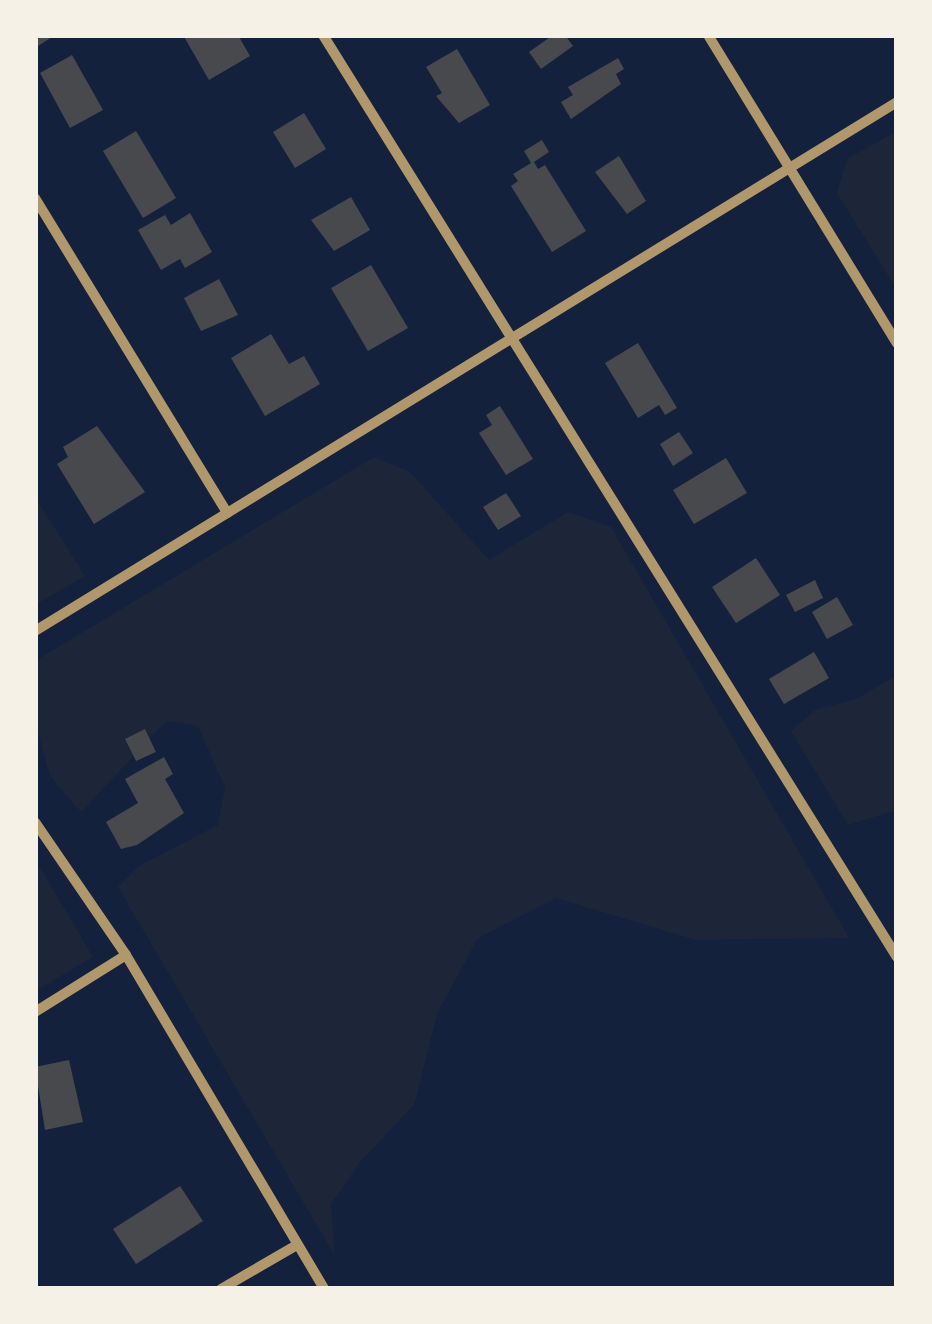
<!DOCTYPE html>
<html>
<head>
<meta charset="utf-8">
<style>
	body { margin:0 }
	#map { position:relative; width:932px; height:1324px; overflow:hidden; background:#14213d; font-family:Jost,sans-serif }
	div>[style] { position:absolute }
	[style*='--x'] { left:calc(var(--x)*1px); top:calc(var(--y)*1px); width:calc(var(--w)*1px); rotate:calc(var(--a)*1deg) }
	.green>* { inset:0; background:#1d2539 }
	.building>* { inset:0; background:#48494c }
	.minor>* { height:10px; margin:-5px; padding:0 5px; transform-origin:5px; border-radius:5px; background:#b1986c }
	span { translate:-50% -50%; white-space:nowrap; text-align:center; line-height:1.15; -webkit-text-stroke:10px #f6f1e7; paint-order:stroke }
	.frame { position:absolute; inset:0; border:38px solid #f6f1e7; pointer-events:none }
</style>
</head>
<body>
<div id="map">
	<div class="green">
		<div style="clip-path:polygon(897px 131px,897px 290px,837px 193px,847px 159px)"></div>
		<div style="clip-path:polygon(374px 457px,410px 472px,489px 560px,568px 512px,611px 527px,849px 938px,696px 940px,556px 898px,478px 938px,437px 1014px,414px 1105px,360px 1162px,331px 1204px,335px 1256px,118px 887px,139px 866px,218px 825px,225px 787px,198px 726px,166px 721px,81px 812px,50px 776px,35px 721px,35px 661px)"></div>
		<div style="clip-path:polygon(35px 497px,85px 576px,35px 605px)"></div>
		<div style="clip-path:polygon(897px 675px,897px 810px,848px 825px,791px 731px,815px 710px,856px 699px)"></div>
		<div style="clip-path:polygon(35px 859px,93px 957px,35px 991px)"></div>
	</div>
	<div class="building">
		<div style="clip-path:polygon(35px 35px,55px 35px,35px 48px)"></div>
		<div style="clip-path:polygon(183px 35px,238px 35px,250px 56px,209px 80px)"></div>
		<div style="clip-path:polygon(553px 35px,565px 35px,573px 46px,541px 69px,529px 52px)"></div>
		<div style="clip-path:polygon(457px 49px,490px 105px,459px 123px,436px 96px,442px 93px,426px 67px)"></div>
		<div style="clip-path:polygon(72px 55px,103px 110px,70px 128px,40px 73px)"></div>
		<div style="clip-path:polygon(618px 58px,624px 69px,616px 74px,621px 84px,571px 119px,561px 102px,573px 95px,568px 87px)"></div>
		<div style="clip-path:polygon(304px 113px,326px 149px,295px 168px,273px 132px)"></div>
		<div style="clip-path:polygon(136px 131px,176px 198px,143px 218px,103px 151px)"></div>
		<div style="clip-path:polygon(542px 140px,549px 152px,534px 162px,538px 169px,545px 165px,586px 231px,552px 252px,511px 186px,518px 181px,513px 174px,531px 163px,524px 151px)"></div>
		<div style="clip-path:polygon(619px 156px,646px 201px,627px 214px,595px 172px)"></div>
		<div style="clip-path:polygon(351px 197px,370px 230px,334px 251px,311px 220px)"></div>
		<div style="clip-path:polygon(190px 213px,212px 252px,185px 268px,180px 259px,161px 270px,138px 230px,165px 215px,171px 225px)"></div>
		<div style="clip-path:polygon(371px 265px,408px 328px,368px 351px,331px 288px)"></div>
		<div style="clip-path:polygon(219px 279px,238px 315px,201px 331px,184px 298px)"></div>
		<div style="clip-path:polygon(271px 334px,289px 364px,304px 356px,320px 384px,265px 416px,231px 358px)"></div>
		<div style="clip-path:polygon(638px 343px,677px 408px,665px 415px,659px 405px,638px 418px,605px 363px)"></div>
		<div style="clip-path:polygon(500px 406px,533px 459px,506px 475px,479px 433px,492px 425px,486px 415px)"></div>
		<div style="clip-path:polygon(97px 426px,145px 492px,94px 524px,57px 464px,68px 457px,63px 447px)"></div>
		<div style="clip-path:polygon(679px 432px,693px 453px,673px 466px,660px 444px)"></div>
		<div style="clip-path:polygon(726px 458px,747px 493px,694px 524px,673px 490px)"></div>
		<div style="clip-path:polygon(506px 493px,521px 516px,498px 530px,483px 507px)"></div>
		<div style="clip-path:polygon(756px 558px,780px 595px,736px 623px,712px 587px)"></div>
		<div style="clip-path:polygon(815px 580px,823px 598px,795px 612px,786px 595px)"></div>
		<div style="clip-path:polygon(837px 597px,853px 625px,827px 639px,812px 612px)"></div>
		<div style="clip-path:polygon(814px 652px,829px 678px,784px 704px,769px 679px)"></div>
		<div style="clip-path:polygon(145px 729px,156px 752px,136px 761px,125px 739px)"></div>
		<div style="clip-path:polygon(164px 757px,173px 774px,165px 779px,184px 813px,137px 845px,121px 849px,106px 822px,138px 803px,125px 779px)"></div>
		<div style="clip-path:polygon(69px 1060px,83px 1122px,45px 1130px,35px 1067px)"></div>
		<div style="clip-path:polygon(180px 1186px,203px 1221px,136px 1264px,113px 1229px)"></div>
	</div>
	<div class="minor">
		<div style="--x:323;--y:35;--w:1086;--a:58.1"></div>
		<div style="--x:708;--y:35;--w:361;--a:58.5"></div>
		<div style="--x:35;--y:198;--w:369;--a:58.6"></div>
		<div style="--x:35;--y:631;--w:1011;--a:-31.54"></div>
		<div style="--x:35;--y:822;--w:161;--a:55.6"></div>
		<div style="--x:126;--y:955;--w:388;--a:59.3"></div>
		<div style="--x:35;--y:1012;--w:107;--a:-32.1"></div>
		<div style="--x:221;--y:1289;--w:88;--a:-30.1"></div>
	</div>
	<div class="frame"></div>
</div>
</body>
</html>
